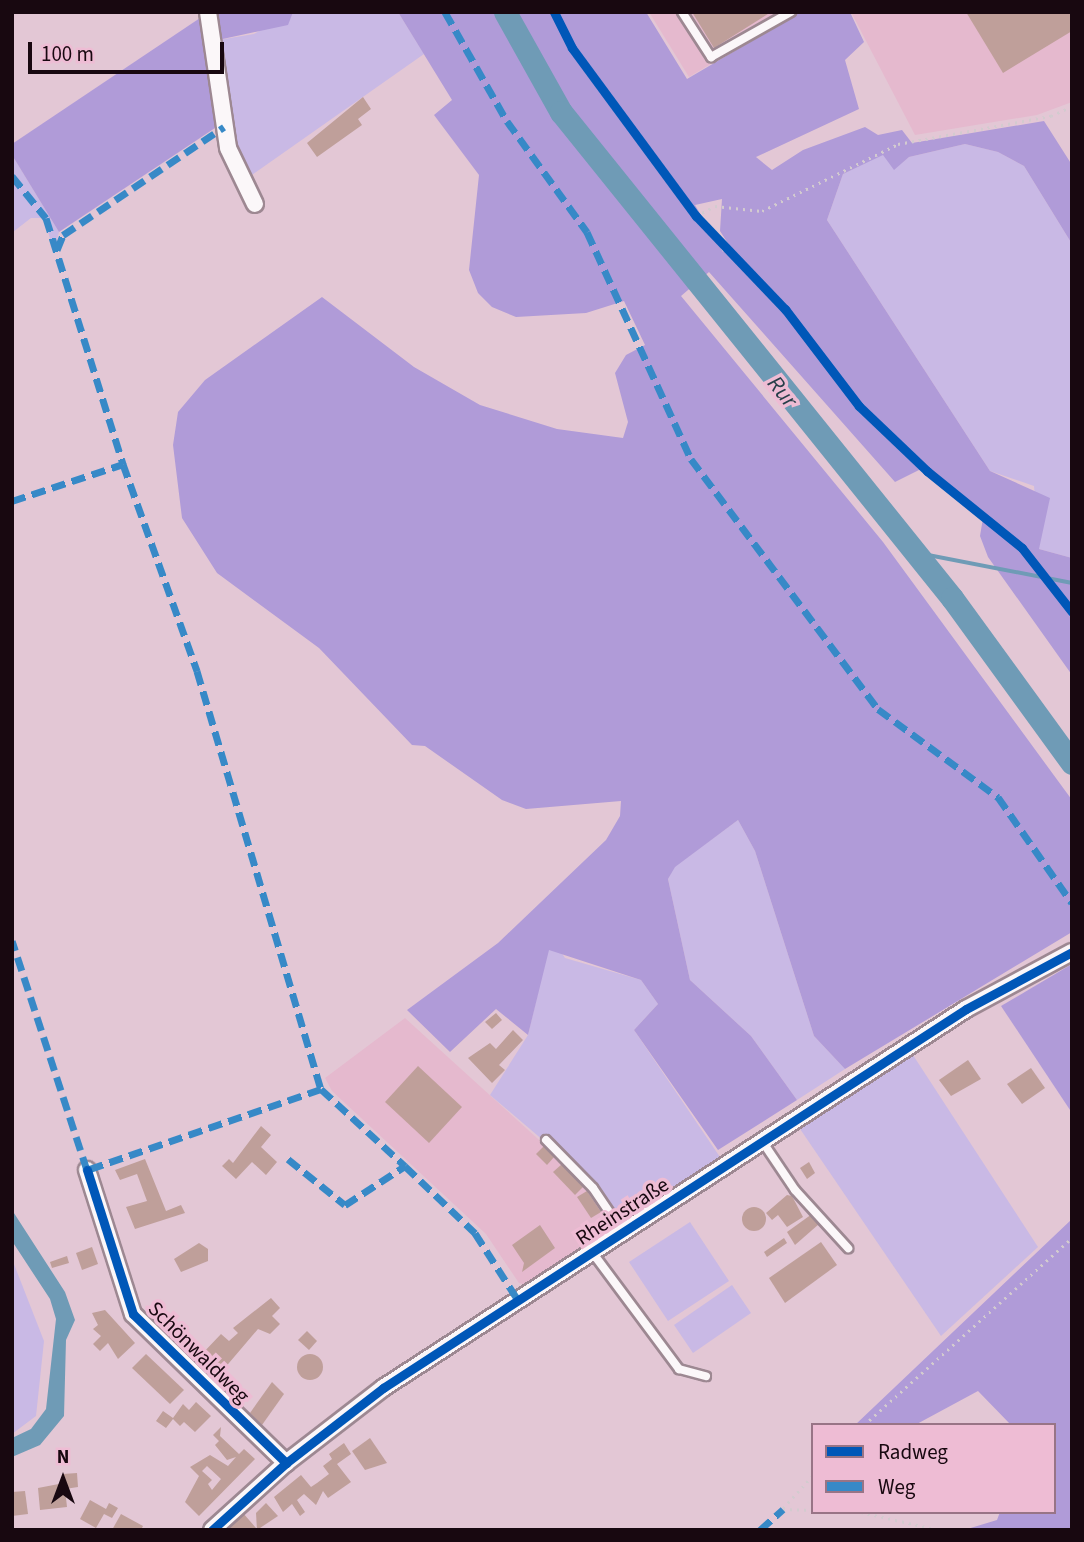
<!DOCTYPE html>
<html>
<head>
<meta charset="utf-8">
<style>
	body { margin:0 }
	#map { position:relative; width:1084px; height:1542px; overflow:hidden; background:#e3c7d5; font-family:"Source Sans 3",sans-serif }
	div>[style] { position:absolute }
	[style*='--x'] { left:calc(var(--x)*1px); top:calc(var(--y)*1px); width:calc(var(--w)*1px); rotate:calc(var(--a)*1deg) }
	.built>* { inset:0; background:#e5b9ce }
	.green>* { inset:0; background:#c9b9e5 }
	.forest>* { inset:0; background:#b09bd8 }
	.water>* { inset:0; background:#6f9bb6 }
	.stream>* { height:3.5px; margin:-1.75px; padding:0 1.75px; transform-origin:1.75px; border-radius:1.75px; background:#6f9bb6 }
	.river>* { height:23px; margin:-11.5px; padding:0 11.5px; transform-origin:11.5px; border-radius:11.5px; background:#6f9bb6 }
	.building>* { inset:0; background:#bf9f9a }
	.round { border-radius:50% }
	.path>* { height:2.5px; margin-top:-1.25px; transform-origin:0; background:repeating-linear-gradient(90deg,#d3cbcf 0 2px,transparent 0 7px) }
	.roads { filter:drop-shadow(2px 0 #9d8892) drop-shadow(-2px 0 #9d8892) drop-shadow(0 2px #9d8892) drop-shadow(0 -2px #9d8892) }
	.lane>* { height:8px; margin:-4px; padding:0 4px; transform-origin:4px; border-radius:4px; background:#fbf7f9 }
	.street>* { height:16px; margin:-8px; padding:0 8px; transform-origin:8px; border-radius:8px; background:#fbf7f9 }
	.quiet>* { height:7px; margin-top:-3.5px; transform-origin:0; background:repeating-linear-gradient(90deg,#3789c7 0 14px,transparent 0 21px) }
	.cycleway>* { height:9px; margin:-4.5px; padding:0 4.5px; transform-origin:4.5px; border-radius:4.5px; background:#0057b8 }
	span { translate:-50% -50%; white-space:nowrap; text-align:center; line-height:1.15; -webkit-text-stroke:7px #eebcd4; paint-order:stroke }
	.street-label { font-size:21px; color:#180810 }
	.water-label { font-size:23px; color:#263e49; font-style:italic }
	.frame { position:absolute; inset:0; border:14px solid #180810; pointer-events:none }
	.legend { position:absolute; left:811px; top:1423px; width:245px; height:91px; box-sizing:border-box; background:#eebcd4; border:2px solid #987486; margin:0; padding:9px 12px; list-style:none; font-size:21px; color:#180810 }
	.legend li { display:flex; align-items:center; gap:14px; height:35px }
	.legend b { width:35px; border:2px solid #987486 }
	.north { position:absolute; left:28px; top:1444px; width:70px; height:70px; -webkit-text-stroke:5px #eebcd4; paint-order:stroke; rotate:0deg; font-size:19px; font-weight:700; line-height:28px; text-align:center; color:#180810 }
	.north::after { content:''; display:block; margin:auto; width:24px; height:32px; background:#180810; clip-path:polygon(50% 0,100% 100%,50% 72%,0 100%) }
	.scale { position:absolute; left:28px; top:42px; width:196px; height:32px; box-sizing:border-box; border:4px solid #180810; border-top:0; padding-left:9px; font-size:21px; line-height:24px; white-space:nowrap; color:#180810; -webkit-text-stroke:5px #eebcd4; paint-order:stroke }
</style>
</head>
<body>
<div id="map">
	<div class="built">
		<div style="clip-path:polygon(649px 12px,798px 12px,689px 77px)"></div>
		<div style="clip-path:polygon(851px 12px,1072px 12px,1072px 102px,1037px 115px,915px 135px)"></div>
		<div style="clip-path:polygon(405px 1018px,581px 1178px,613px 1225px,527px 1285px,519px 1283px,486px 1234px,332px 1091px,325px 1078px)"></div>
	</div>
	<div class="green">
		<div style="clip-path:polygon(293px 12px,398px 12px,424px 54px,249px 177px,236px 159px,218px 40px,254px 34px)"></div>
		<div style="clip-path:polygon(965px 144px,998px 152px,1024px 166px,1072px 244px,1072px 558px,1039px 549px,1034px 486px,990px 471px,827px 220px,843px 174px,883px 154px,894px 169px,909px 157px)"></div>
		<div style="clip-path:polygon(12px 155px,59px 232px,54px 252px,44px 218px,31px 218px,13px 232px)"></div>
		<div style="clip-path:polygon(738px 820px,755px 851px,814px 1036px,845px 1069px,797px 1100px,751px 1036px,690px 980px,668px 879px,674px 867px)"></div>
		<div style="clip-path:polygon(559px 949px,565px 958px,641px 980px,658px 1004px,634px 1030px,722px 1160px,622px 1224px,599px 1188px,490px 1095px,528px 1035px,548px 950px)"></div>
		<div style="clip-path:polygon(911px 1052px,1038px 1247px,941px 1336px,796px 1123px)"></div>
		<div style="clip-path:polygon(690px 1222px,729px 1281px,668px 1321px,629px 1262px)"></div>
		<div style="clip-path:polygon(12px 1259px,44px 1341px,36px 1416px,12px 1434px)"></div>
		<div style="clip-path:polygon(732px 1285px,751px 1313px,693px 1353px,674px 1325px)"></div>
	</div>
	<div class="forest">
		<div style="clip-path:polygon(214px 12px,293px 12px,288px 25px,218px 40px)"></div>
		<div style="clip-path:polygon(evenodd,398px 12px,646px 12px,687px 79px,801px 12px,850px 12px,864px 42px,845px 60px,859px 109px,756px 157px,772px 170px,803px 150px,865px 127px,878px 135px,902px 130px,912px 143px,1044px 121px,1072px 165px,1072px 244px,1024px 166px,998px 152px,965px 144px,909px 157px,894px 170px,883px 155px,843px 174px,827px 220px,990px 471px,1050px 498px,1039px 549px,1072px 558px,1072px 675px,988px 557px,980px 536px,984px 512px,927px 466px,895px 482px,709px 272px,681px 296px,883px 542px,1072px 800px,1072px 932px,845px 1069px,814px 1036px,755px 851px,738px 820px,675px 867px,668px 879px,690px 980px,751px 1036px,797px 1100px,718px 1150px,634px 1030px,658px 1004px,641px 980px,549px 950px,528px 1035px,496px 1009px,450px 1052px,407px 1010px,498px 943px,606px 840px,620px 816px,621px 801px,526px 809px,502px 800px,425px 746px,412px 745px,319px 648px,217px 573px,182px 518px,173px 445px,178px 412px,205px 380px,322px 297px,414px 367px,480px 405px,557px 429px,623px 438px,628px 422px,615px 373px,626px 355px,645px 345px,624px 301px,586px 313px,516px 317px,492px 307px,478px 293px,469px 270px,479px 175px,434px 115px,452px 100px,398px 12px,722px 199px,720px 231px,729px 245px,723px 252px,695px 205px,722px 199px)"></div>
		<div style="clip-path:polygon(203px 16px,218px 126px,59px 232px,12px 155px,12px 144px)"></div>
		<div style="clip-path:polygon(1072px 964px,1072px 1113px,1001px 1006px)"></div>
		<div style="clip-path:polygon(1072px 1219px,1072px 1530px,964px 1530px,997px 1520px,1000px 1512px,1054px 1512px,1054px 1425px,1011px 1425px,978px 1391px,915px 1425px,855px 1425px)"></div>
	</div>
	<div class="water">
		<div style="clip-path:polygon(12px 1210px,65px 1292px,75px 1320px,66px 1340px,64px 1416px,40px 1445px,12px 1457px,12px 1438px,31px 1429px,46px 1409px,56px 1319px,50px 1299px,12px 1241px)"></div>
	</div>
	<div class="stream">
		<div style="--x:913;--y:552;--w:162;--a:11"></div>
	</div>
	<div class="river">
		<div style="--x:505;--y:12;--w:115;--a:60.8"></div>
		<div style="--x:561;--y:112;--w:624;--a:51.18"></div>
		<div style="--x:952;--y:598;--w:204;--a:54"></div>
	</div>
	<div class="building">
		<div style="clip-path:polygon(692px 12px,771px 12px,714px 48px)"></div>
		<div style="clip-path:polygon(966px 12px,1072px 12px,1072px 31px,1003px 73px)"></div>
		<div style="clip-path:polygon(363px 97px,371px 109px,358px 119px,362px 125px,317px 157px,307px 143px)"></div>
		<div style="clip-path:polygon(496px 1013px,502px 1020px,492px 1029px,485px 1022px)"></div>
		<div style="clip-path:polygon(513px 1030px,523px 1040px,499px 1065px,505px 1070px,492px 1083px,468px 1058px,490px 1043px,496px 1049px)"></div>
		<div style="clip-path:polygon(968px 1060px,981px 1079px,951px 1096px,939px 1080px)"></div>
		<div style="clip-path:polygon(418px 1066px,462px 1107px,429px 1143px,385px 1102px)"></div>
		<div style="clip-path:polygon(1031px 1068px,1045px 1088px,1022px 1104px,1007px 1084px)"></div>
		<div style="clip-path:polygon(261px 1126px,271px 1135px,261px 1147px,277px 1162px,266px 1175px,252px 1162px,236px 1179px,222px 1166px,229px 1159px,233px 1163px)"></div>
		<div style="clip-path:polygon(544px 1146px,555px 1156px,547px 1165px,536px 1154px)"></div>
		<div style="clip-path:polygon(145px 1159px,166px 1211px,181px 1205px,185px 1213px,135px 1229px,126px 1207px,147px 1201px,137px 1174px,120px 1180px,115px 1170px)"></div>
		<div style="clip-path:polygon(809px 1162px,815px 1173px,807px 1179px,800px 1168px)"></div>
		<div style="clip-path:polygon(562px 1164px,583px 1187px,575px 1195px,553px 1172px)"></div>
		<div style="clip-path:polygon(587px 1191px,601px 1212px,591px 1218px,577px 1197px)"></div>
		<div style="clip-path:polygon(787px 1195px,792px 1196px,803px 1217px,787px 1227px,778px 1215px,772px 1220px,766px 1213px)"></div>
		<div class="round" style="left:742px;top:1207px;width:24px;height:24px"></div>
		<div style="clip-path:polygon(812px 1214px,819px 1224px,795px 1245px,787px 1232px)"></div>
		<div style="clip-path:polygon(540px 1225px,555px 1248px,522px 1272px,524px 1263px,512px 1245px)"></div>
		<div style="clip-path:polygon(784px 1238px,787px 1243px,767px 1257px,764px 1252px)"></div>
		<div style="clip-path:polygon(821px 1242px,837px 1265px,785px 1303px,769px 1278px)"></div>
		<div style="clip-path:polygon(199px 1243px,208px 1249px,208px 1261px,181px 1272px,174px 1259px)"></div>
		<div style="clip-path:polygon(92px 1247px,98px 1264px,82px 1270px,76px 1253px)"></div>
		<div style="clip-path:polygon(67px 1256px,69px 1263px,52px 1268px,50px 1262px)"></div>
		<div style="clip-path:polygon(271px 1298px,280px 1308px,272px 1316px,280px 1324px,270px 1334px,258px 1329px,212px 1383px,200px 1371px,208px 1362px,201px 1355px,221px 1334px,229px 1341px,238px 1333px,233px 1328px)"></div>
		<div style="clip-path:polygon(105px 1310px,135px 1343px,118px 1359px,108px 1343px,100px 1351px,93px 1344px,101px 1336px,93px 1329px,98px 1325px,92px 1313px)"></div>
		<div style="clip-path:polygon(307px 1331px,317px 1341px,309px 1350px,298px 1340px)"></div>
		<div style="clip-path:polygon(146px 1354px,184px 1390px,170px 1404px,132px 1368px)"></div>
		<div class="round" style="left:297px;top:1354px;width:26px;height:26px"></div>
		<div style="clip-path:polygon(272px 1382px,284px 1394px,262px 1425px,250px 1413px)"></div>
		<div style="clip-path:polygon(196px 1402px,211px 1416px,195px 1432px,184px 1422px,180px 1426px,173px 1419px,166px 1428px,156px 1421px,163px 1411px,173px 1418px,183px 1404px,189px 1410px)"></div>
		<div style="clip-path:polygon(evenodd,221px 1427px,220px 1436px,239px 1454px,244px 1449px,255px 1459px,199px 1516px,185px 1502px,199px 1476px,190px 1467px,210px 1455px,228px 1466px,236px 1457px,227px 1460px,215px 1445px,219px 1441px,213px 1435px,221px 1427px,207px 1466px,221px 1479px,212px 1490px,208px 1484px,212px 1480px,202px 1471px,207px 1466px)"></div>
		<div style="clip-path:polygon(370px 1438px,387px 1463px,365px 1470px,352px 1451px)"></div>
		<div style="clip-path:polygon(344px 1443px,351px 1454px,337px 1464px,351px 1482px,328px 1498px,323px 1491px,316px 1505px,304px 1494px,297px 1500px,305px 1512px,300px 1516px,292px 1504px,283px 1512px,274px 1497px,301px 1475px,311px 1487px,317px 1483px,329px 1474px,323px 1466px,332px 1459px,329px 1454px)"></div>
		<div style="clip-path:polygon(77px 1473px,78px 1487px,65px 1489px,67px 1507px,40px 1510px,38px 1488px,64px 1483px,63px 1474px)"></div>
		<div style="clip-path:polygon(25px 1491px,28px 1514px,12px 1516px,12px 1492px)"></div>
		<div style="clip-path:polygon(90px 1500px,106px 1509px,109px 1503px,118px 1508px,112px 1518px,104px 1514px,96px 1528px,80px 1519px)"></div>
		<div style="clip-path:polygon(266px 1503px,278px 1516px,257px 1530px,256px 1513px)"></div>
		<div style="clip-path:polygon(243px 1513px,256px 1528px,225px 1530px,233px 1523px)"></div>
		<div style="clip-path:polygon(121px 1514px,143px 1526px,141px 1530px,112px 1530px)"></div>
	</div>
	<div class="path">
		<div style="--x:696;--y:216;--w:21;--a:-28"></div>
		<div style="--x:715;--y:206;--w:47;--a:6.1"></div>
		<div style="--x:762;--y:211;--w:152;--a:-26.2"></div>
		<div style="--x:898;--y:144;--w:156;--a:-10.4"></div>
		<div style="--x:1051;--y:116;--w:23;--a:-25"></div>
		<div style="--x:864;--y:1425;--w:280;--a:-42"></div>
		<div style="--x:813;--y:1476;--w:45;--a:132.3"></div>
		<div style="--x:783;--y:1509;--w:30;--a:2"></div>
		<div style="--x:861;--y:1512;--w:80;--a:13"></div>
	</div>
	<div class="roads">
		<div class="lane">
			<div style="--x:682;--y:12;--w:54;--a:57.2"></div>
			<div style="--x:711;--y:57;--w:92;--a:-29.4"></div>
			<div style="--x:546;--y:1140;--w:67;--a:45.6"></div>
			<div style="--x:593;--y:1188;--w:52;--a:56"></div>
			<div style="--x:762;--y:1141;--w:59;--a:56"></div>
			<div style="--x:795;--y:1190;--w:79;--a:47.6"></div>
			<div style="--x:592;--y:1252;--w:146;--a:53.4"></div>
			<div style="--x:679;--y:1369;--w:28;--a:15"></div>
		</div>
		<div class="street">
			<div style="--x:208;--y:12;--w:137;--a:81.6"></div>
			<div style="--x:228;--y:148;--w:62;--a:64.3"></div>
			<div style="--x:87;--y:1170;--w:151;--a:72.3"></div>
			<div style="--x:133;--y:1314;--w:214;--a:44.2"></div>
			<div style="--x:212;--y:1530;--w:100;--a:-42.2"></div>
			<div style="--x:286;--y:1463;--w:123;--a:-37.7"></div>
			<div style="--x:383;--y:1388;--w:695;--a:-33.03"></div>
			<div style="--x:966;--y:1009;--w:120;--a:-28.3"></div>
		</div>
	</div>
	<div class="quiet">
		<div style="--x:445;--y:12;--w:125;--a:60.4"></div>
		<div style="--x:507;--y:121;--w:137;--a:54.2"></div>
		<div style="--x:587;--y:232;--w:250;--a:65.4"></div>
		<div style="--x:691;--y:459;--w:312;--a:53.2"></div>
		<div style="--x:878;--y:709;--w:149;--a:36.3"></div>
		<div style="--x:998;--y:797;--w:129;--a:55.1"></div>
		<div style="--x:12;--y:176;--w:54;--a:51"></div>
		<div style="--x:46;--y:218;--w:258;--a:72.6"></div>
		<div style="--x:123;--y:464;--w:220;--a:70.3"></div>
		<div style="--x:197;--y:671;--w:436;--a:73.5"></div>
		<div style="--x:321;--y:1089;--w:248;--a:160.9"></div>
		<div style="--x:87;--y:1170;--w:241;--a:-108.1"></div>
		<div style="--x:57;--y:250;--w:16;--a:-68"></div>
		<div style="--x:63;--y:235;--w:194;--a:-33.9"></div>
		<div style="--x:12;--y:501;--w:117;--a:-18.4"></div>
		<div style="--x:321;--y:1089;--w:114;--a:42.5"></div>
		<div style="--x:288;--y:1159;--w:73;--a:38.9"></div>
		<div style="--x:345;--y:1205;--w:72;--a:-33"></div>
		<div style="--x:405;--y:1166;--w:97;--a:43.7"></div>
		<div style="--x:475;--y:1233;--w:80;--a:57.3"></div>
		<div style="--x:760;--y:1530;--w:31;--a:-42"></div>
	</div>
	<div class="cycleway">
		<div style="--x:554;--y:12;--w:40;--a:63.4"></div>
		<div style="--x:572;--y:48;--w:209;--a:53.6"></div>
		<div style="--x:696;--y:216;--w:129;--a:46.3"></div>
		<div style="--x:785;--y:309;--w:122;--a:52.7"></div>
		<div style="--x:859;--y:406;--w:94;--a:43.7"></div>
		<div style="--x:927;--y:471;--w:122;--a:39"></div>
		<div style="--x:1022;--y:548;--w:81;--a:52"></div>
		<div style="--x:87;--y:1170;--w:151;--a:72.3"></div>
		<div style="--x:133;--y:1314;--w:214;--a:44.2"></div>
		<div style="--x:212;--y:1530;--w:100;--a:-42.2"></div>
		<div style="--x:286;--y:1463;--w:123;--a:-37.7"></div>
		<div style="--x:383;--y:1388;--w:695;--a:-33.03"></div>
		<div style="--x:966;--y:1009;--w:120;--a:-28.3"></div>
	</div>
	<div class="street-label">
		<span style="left:622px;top:1211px;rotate:-33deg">Rheinstraße</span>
		<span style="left:199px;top:1352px;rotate:45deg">Schönwaldweg</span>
	</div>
	<div class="water-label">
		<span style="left:782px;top:392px;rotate:51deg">Rur</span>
	</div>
	<div class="frame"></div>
	<ul class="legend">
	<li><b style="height:9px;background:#0057b8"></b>Radweg</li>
	<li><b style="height:9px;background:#3789c7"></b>Weg</li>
	</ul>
	<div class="north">N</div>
	<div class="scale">100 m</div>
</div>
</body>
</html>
